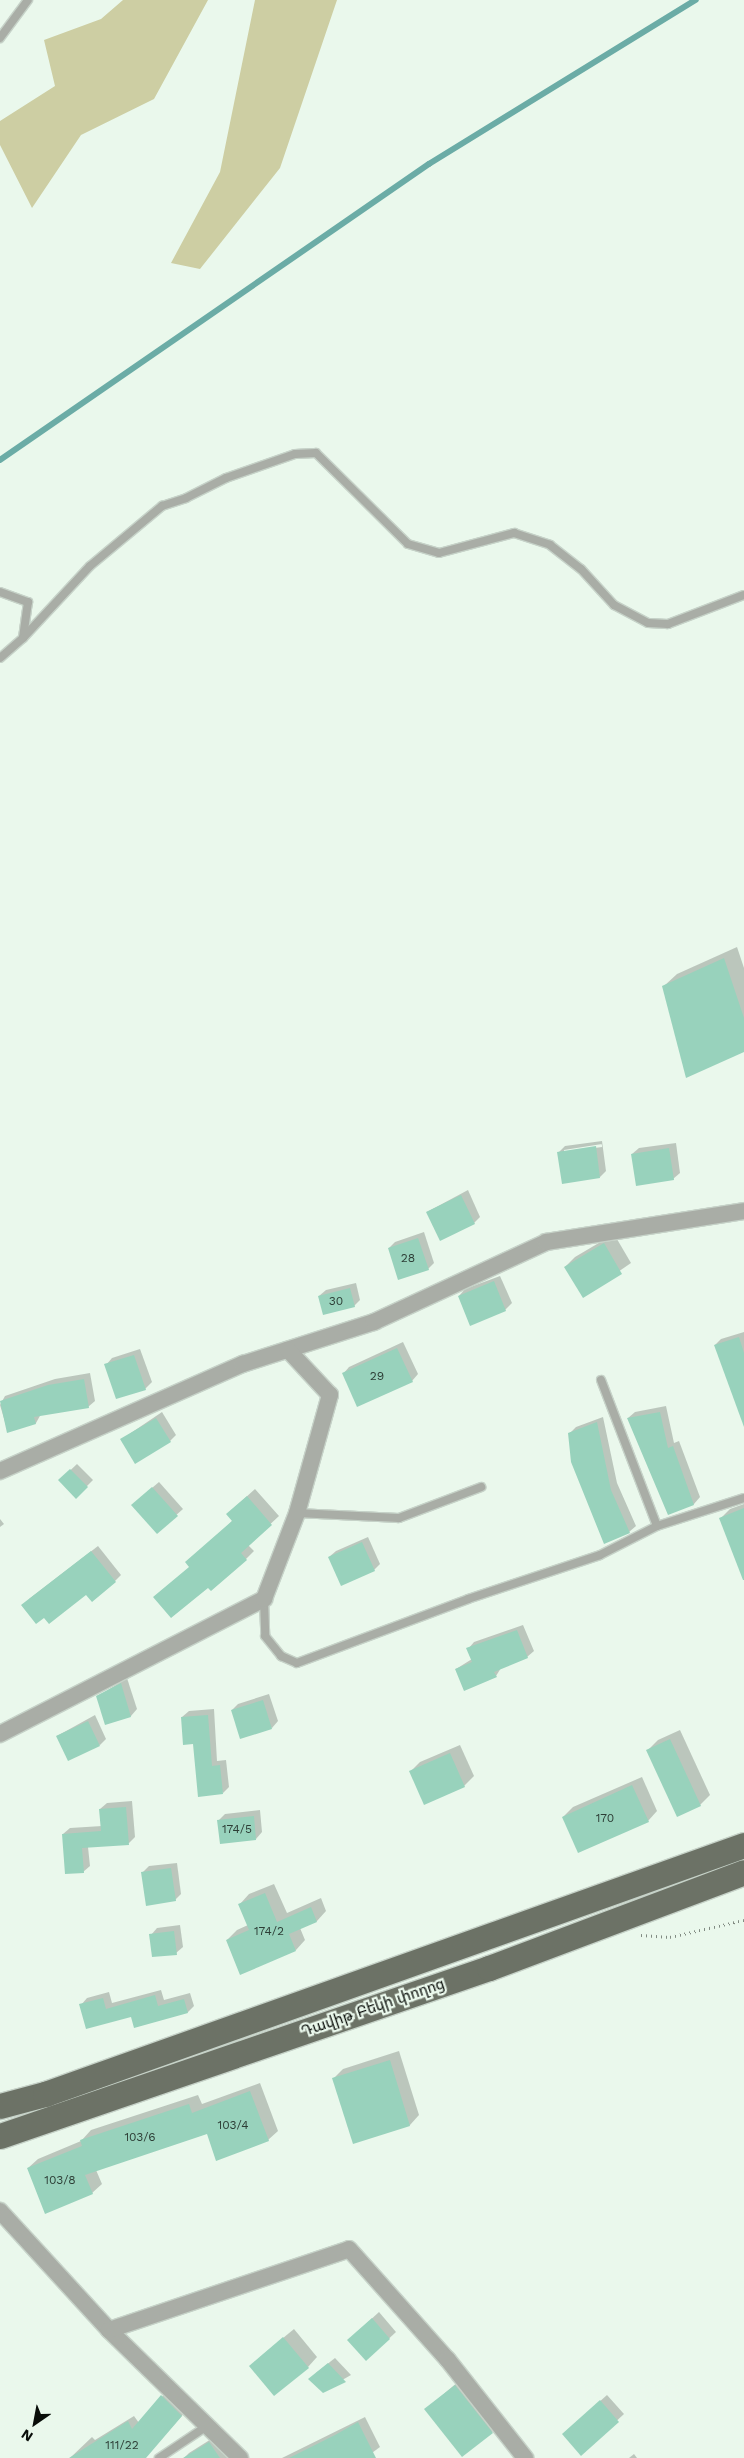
<!DOCTYPE html>
<html>
<head>
<meta charset="utf-8">
<style>
	body { margin:0 }
	#map { position:relative; width:744px; height:2458px; overflow:hidden; background:#eaf8ec; font-family:"Work Sans","Noto Sans Armenian",sans-serif }
	div>[style] { position:absolute }
	[style*='--x'] { left:calc(var(--x)*1px); top:calc(var(--y)*1px); width:calc(var(--w)*1px); rotate:calc(var(--a)*1deg) }
	.green>* { inset:0; background:#cdcea3 }
	.shadow>* { inset:0; background:#0003 }
	.stream>* { height:5.5px; margin:-2.75px; padding:0 2.75px; transform-origin:2.75px; border-radius:2.75px; background:#6baca6 }
	.building>* { inset:0; background:#98d2bc }
	.path>* { height:3px; margin-top:-1.5px; transform-origin:0; background:repeating-linear-gradient(90deg,#818b82 0 1px,transparent 0 5px) }
	.roads { filter:drop-shadow(1px 0 #c6d2c8) drop-shadow(-1px 0 #c6d2c8) drop-shadow(0 1px #c6d2c8) drop-shadow(0 -1px #c6d2c8) }
	.service>* { height:8px; margin:-4px; padding:0 4px; transform-origin:4px; border-radius:4px; background:#a9ada6 }
	.minor>* { height:16px; margin:-8px; padding:0 8px; transform-origin:8px; border-radius:8px; background:#a9ada6 }
	.primary>* { height:25px; margin:-12.5px; padding:0 12.5px; transform-origin:12.5px; border-radius:12.5px; background:#6c7266 }
	span { translate:-50% -50%; white-space:nowrap; text-align:center; line-height:1.15; -webkit-text-stroke:4.5px #eaf8ec; paint-order:stroke }
	.number-label { font-size:12px; color:#2d3e36 }
	.number-label span { -webkit-text-stroke-width:0 }
	.street-label { font-size:15px; color:#090d09 }
	.north { position:absolute; left:10px; top:2398px; width:50px; height:50px; -webkit-text-stroke:4px #eaf8ec; paint-order:stroke; rotate:213deg; font-size:14px; font-weight:700; line-height:20px; text-align:center; color:#090d09 }
	.north::after { content:''; display:block; margin:auto; width:18px; height:22px; background:#090d09; clip-path:polygon(50% 0,100% 100%,50% 72%,0 100%) }
</style>
</head>
<body>
<div id="map">
	<div class="green">
		<div style="clip-path:polygon(123px 0,208px 0,154px 99px,81px 135px,32px 208px,0 145px,0 121px,55px 86px,44px 40px,101px 19px)"></div>
		<div style="clip-path:polygon(255px 0,337px 0,280px 168px,200px 269px,171px 263px,220px 172px)"></div>
	</div>
	<div class="shadow">
		<div style="clip-path:polygon(737px 947px,744px 968px,744px 1051px,664px 986px,677px 974px)"></div>
		<div style="clip-path:polygon(evenodd,602px 1141px,606px 1171px,600px 1177px,559px 1152px,565px 1146px,602px 1141px,602px 1144px,602px 1147px,564px 1152px,564px 1150px,602px 1144px)"></div>
		<div style="clip-path:polygon(676px 1143px,680px 1173px,673px 1179px,632px 1154px,639px 1148px)"></div>
		<div style="clip-path:polygon(468px 1190px,480px 1217px,474px 1223px,427px 1212px)"></div>
		<div style="clip-path:polygon(424px 1232px,434px 1263px,428px 1269px,389px 1248px,395px 1242px)"></div>
		<div style="clip-path:polygon(614px 1234px,631px 1263px,583px 1296px,565px 1267px,575px 1257px)"></div>
		<div style="clip-path:polygon(500px 1276px,512px 1303px,505px 1310px,459px 1296px,465px 1289px)"></div>
		<div style="clip-path:polygon(356px 1283px,360px 1300px,354px 1306px,319px 1296px,326px 1290px)"></div>
		<div style="clip-path:polygon(744px 1332px,744px 1424px,715px 1345px,721px 1339px)"></div>
		<div style="clip-path:polygon(403px 1342px,418px 1374px,412px 1381px,343px 1374px,349px 1367px)"></div>
		<div style="clip-path:polygon(140px 1349px,152px 1382px,145px 1389px,106px 1365px,112px 1358px)"></div>
		<div style="clip-path:polygon(90px 1373px,95px 1401px,88px 1407px,41px 1414px,36px 1423px,8px 1432px,0 1405px,5px 1396px,55px 1379px)"></div>
		<div style="clip-path:polygon(666px 1406px,674px 1443px,679px 1441px,700px 1497px,694px 1504px,669px 1513px,628px 1418px,635px 1412px)"></div>
		<div style="clip-path:polygon(162px 1412px,176px 1435px,170px 1441px,122px 1439px)"></div>
		<div style="clip-path:polygon(603px 1417px,617px 1483px,636px 1526px,629px 1532px,569px 1434px,576px 1427px)"></div>
		<div style="clip-path:polygon(77px 1464px,93px 1480px,76px 1497px,60px 1480px)"></div>
		<div style="clip-path:polygon(159px 1482px,183px 1509px,157px 1532px,139px 1499px)"></div>
		<div style="clip-path:polygon(255px 1489px,279px 1516px,248px 1545px,254px 1551px,246px 1559px,190px 1566px,233px 1520px,235px 1507px)"></div>
		<div style="clip-path:polygon(744px 1504px,744px 1551px,720px 1519px,730px 1509px)"></div>
		<div style="clip-path:polygon(0 1519px,4px 1524px,0 1527px)"></div>
		<div style="clip-path:polygon(368px 1537px,380px 1564px,374px 1570px,329px 1557px,336px 1551px)"></div>
		<div style="clip-path:polygon(98px 1546px,121px 1575px,115px 1581px,86px 1593px,29px 1599px)"></div>
		<div style="clip-path:polygon(523px 1625px,534px 1651px,527px 1657px,501px 1668px,496px 1676px,456px 1669px,472px 1659px,468px 1649px,474px 1642px)"></div>
		<div style="clip-path:polygon(127px 1678px,137px 1709px,131px 1716px,106px 1724px,97px 1697px)"></div>
		<div style="clip-path:polygon(269px 1694px,278px 1721px,272px 1728px,232px 1710px,238px 1704px)"></div>
		<div style="clip-path:polygon(214px 1709px,217px 1761px,226px 1760px,229px 1787px,223px 1793px,182px 1717px,189px 1711px)"></div>
		<div style="clip-path:polygon(95px 1715px,106px 1739px,100px 1745px,57px 1736px)"></div>
		<div style="clip-path:polygon(680px 1730px,710px 1795px,700px 1805px,648px 1750px,658px 1740px)"></div>
		<div style="clip-path:polygon(460px 1745px,474px 1776px,464px 1786px,410px 1772px,420px 1762px)"></div>
		<div style="clip-path:polygon(642px 1777px,657px 1811px,648px 1821px,563px 1817px,573px 1807px)"></div>
		<div style="clip-path:polygon(132px 1801px,135px 1837px,129px 1843px,88px 1847px,90px 1866px,83px 1872px,63px 1834px,70px 1828px,102px 1826px,100px 1809px,107px 1803px)"></div>
		<div style="clip-path:polygon(260px 1810px,262px 1832px,256px 1839px,219px 1820px,225px 1814px)"></div>
		<div style="clip-path:polygon(177px 1863px,181px 1894px,175px 1900px,142px 1873px,149px 1866px)"></div>
		<div style="clip-path:polygon(274px 1884px,287px 1913px,321px 1898px,326px 1911px,317px 1921px,300px 1928px,305px 1940px,296px 1950px,227px 1940px,237px 1930px,248px 1925px,240px 1904px,249px 1894px)"></div>
		<div style="clip-path:polygon(180px 1925px,183px 1947px,176px 1953px,151px 1935px,157px 1928px)"></div>
		<div style="clip-path:polygon(161px 1990px,164px 2000px,190px 1993px,194px 2006px,188px 2012px,135px 2027px,132px 2015px,81px 2005px,87px 1998px,109px 1992px,112px 2003px)"></div>
		<div style="clip-path:polygon(399px 2051px,419px 2115px,410px 2125px,354px 2142px,334px 2078px,343px 2069px)"></div>
		<div style="clip-path:polygon(260px 2083px,278px 2131px,268px 2140px,208px 2133px,96px 2170px,102px 2184px,92px 2193px,28px 2168px,38px 2159px,81px 2141px,91px 2130px,198px 2095px,202px 2104px)"></div>
		<div style="clip-path:polygon(379px 2312px,396px 2332px,366px 2360px,355px 2334px)"></div>
		<div style="clip-path:polygon(294px 2329px,317px 2357px,308px 2367px,260px 2357px)"></div>
		<div style="clip-path:polygon(335px 2358px,351px 2375px,323px 2391px,316px 2373px)"></div>
		<div style="clip-path:polygon(465px 2376px,502px 2423px,492px 2432px,426px 2409px)"></div>
		<div style="clip-path:polygon(168px 2390px,188px 2409px,163px 2437px,134px 2458px,70px 2458px,92px 2437px,95px 2440px,134px 2416px,139px 2423px)"></div>
		<div style="clip-path:polygon(607px 2395px,624px 2414px,581px 2454px,570px 2428px)"></div>
		<div style="clip-path:polygon(365px 2417px,380px 2447px,365px 2458px,282px 2458px)"></div>
		<div style="clip-path:polygon(216px 2436px,230px 2458px,184px 2458px,189px 2453px)"></div>
		<div style="clip-path:polygon(634px 2454px,637px 2458px,629px 2458px)"></div>
	</div>
	<div class="stream">
		<div style="--x:0;--y:460;--w:521;--a:-34.6"></div>
		<div style="--x:429;--y:164;--w:313;--a:-31.6"></div>
	</div>
	<div class="building">
		<div style="clip-path:polygon(724px 958px,744px 1018px,744px 1052px,686px 1078px,662px 986px)"></div>
		<div style="clip-path:polygon(596px 1146px,600px 1178px,562px 1184px,557px 1152px)"></div>
		<div style="clip-path:polygon(669px 1148px,674px 1180px,636px 1186px,631px 1154px)"></div>
		<div style="clip-path:polygon(461px 1195px,475px 1224px,440px 1241px,426px 1212px)"></div>
		<div style="clip-path:polygon(418px 1238px,429px 1270px,398px 1280px,388px 1248px)"></div>
		<div style="clip-path:polygon(604px 1243px,622px 1274px,583px 1298px,564px 1267px)"></div>
		<div style="clip-path:polygon(494px 1281px,506px 1311px,470px 1326px,458px 1296px)"></div>
		<div style="clip-path:polygon(350px 1288px,355px 1307px,323px 1315px,318px 1296px)"></div>
		<div style="clip-path:polygon(739px 1337px,744px 1353px,744px 1427px,714px 1345px)"></div>
		<div style="clip-path:polygon(397px 1348px,413px 1382px,357px 1407px,342px 1373px)"></div>
		<div style="clip-path:polygon(134px 1355px,146px 1390px,116px 1399px,104px 1364px)"></div>
		<div style="clip-path:polygon(84px 1379px,89px 1408px,34px 1417px,36px 1424px,7px 1433px,0 1401px,48px 1385px)"></div>
		<div style="clip-path:polygon(660px 1412px,668px 1448px,673px 1446px,694px 1505px,668px 1515px,627px 1418px)"></div>
		<div style="clip-path:polygon(156px 1418px,171px 1442px,135px 1464px,120px 1439px)"></div>
		<div style="clip-path:polygon(597px 1422px,611px 1490px,630px 1533px,604px 1544px,571px 1462px,568px 1433px)"></div>
		<div style="clip-path:polygon(70px 1469px,88px 1487px,76px 1499px,58px 1480px)"></div>
		<div style="clip-path:polygon(152px 1487px,178px 1516px,157px 1534px,131px 1505px)"></div>
		<div style="clip-path:polygon(247px 1496px,272px 1525px,241px 1553px,247px 1560px,211px 1591px,208px 1588px,171px 1618px,153px 1597px,189px 1567px,185px 1562px,232px 1521px,226px 1514px)"></div>
		<div style="clip-path:polygon(744px 1508px,744px 1580px,743px 1580px,719px 1518px)"></div>
		<div style="clip-path:polygon(362px 1542px,375px 1571px,341px 1586px,328px 1557px)"></div>
		<div style="clip-path:polygon(91px 1551px,116px 1582px,92px 1602px,86px 1595px,49px 1624px,44px 1618px,36px 1624px,21px 1605px)"></div>
		<div style="clip-path:polygon(517px 1630px,528px 1658px,494px 1672px,497px 1677px,464px 1691px,455px 1669px,472px 1662px,466px 1648px)"></div>
		<div style="clip-path:polygon(121px 1683px,131px 1717px,105px 1725px,96px 1696px)"></div>
		<div style="clip-path:polygon(263px 1700px,272px 1729px,240px 1739px,231px 1710px)"></div>
		<div style="clip-path:polygon(208px 1715px,212px 1766px,220px 1765px,223px 1794px,198px 1797px,193px 1744px,183px 1745px,181px 1717px)"></div>
		<div style="clip-path:polygon(88px 1721px,100px 1746px,68px 1761px,56px 1736px)"></div>
		<div style="clip-path:polygon(670px 1739px,701px 1806px,677px 1817px,646px 1750px)"></div>
		<div style="clip-path:polygon(450px 1753px,465px 1787px,424px 1805px,409px 1771px)"></div>
		<div style="clip-path:polygon(632px 1785px,649px 1822px,578px 1853px,562px 1817px)"></div>
		<div style="clip-path:polygon(126px 1807px,129px 1845px,82px 1848px,84px 1873px,65px 1874px,62px 1834px,101px 1831px,99px 1809px)"></div>
		<div style="clip-path:polygon(254px 1816px,256px 1840px,220px 1844px,217px 1820px)"></div>
		<div style="clip-path:polygon(171px 1868px,176px 1901px,146px 1906px,141px 1872px)"></div>
		<div style="clip-path:polygon(265px 1893px,277px 1922px,311px 1907px,317px 1922px,289px 1934px,296px 1951px,240px 1975px,226px 1940px,249px 1930px,238px 1904px)"></div>
		<div style="clip-path:polygon(174px 1931px,177px 1955px,152px 1957px,149px 1934px)"></div>
		<div style="clip-path:polygon(155px 1995px,158px 2006px,184px 1999px,188px 2013px,134px 2028px,131px 2017px,86px 2029px,79px 2004px,103px 1998px,106px 2009px)"></div>
		<div style="clip-path:polygon(390px 2060px,410px 2126px,353px 2144px,332px 2078px)"></div>
		<div style="clip-path:polygon(250px 2091px,269px 2141px,216px 2161px,207px 2134px,85px 2175px,93px 2194px,45px 2214px,27px 2168px,82px 2146px,80px 2140px,189px 2104px,192px 2113px)"></div>
		<div style="clip-path:polygon(372px 2318px,390px 2339px,366px 2361px,347px 2340px)"></div>
		<div style="clip-path:polygon(283px 2337px,309px 2368px,274px 2396px,249px 2366px)"></div>
		<div style="clip-path:polygon(328px 2363px,346px 2382px,323px 2393px,308px 2379px)"></div>
		<div style="clip-path:polygon(455px 2385px,493px 2433px,462px 2457px,424px 2409px)"></div>
		<div style="clip-path:polygon(161px 2395px,182px 2416px,146px 2458px,69px 2458px,128px 2421px,132px 2429px)"></div>
		<div style="clip-path:polygon(600px 2400px,619px 2422px,581px 2456px,562px 2434px)"></div>
		<div style="clip-path:polygon(358px 2422px,376px 2458px,289px 2458px,335px 2435px)"></div>
		<div style="clip-path:polygon(209px 2442px,220px 2458px,183px 2458px)"></div>
	</div>
	<div class="path">
		<div style="--x:641;--y:1935;--w:29;--a:4"></div>
		<div style="--x:670;--y:1937;--w:76;--a:-12.9"></div>
	</div>
	<div class="roads">
		<div class="service">
			<div style="--x:0;--y:38;--w:47;--a:-53.6"></div>
			<div style="--x:0;--y:592;--w:30;--a:20"></div>
			<div style="--x:28;--y:602;--w:36;--a:98"></div>
			<div style="--x:23;--y:638;--w:30;--a:139"></div>
			<div style="--x:23;--y:638;--w:98;--a:-47.1"></div>
			<div style="--x:90;--y:566;--w:94;--a:-39.8"></div>
			<div style="--x:162;--y:506;--w:25;--a:-18"></div>
			<div style="--x:186;--y:498;--w:45;--a:-26.6"></div>
			<div style="--x:226;--y:478;--w:73;--a:-19.2"></div>
			<div style="--x:295;--y:454;--w:21;--a:-3"></div>
			<div style="--x:316;--y:453;--w:129;--a:44.7"></div>
			<div style="--x:408;--y:544;--w:32;--a:16"></div>
			<div style="--x:439;--y:553;--w:78;--a:-14.9"></div>
			<div style="--x:514;--y:533;--w:38;--a:18"></div>
			<div style="--x:550;--y:545;--w:39;--a:38"></div>
			<div style="--x:581;--y:569;--w:49;--a:47.5"></div>
			<div style="--x:614;--y:605;--w:38;--a:28"></div>
			<div style="--x:648;--y:623;--w:20;--a:3"></div>
			<div style="--x:668;--y:624;--w:81;--a:-20.9"></div>
			<div style="--x:601;--y:1380;--w:156;--a:69"></div>
			<div style="--x:657;--y:1526;--w:91;--a:-17.8"></div>
			<div style="--x:297;--y:1513;--w:102;--a:2.8"></div>
			<div style="--x:399;--y:1518;--w:88;--a:-20.7"></div>
			<div style="--x:264;--y:1599;--w:37;--a:88"></div>
			<div style="--x:265;--y:1636;--w:26;--a:51"></div>
			<div style="--x:281;--y:1656;--w:17;--a:24"></div>
			<div style="--x:297;--y:1663;--w:183;--a:-20.5"></div>
			<div style="--x:468;--y:1599;--w:139;--a:-18.4"></div>
			<div style="--x:600;--y:1555;--w:64;--a:-27"></div>
			<div style="--x:159;--y:2458;--w:58;--a:-33.7"></div>
		</div>
		<div class="minor">
			<div style="--x:0;--y:1471;--w:266;--a:-23.8"></div>
			<div style="--x:243;--y:1364;--w:138;--a:-17.8"></div>
			<div style="--x:374;--y:1322;--w:190;--a:-24.9"></div>
			<div style="--x:546;--y:1242;--w:200;--a:-8.9"></div>
			<div style="--x:0;--y:1734;--w:297;--a:-27.1"></div>
			<div style="--x:264;--y:1599;--w:92;--a:-69"></div>
			<div style="--x:297;--y:1513;--w:123;--a:-74.4"></div>
			<div style="--x:330;--y:1395;--w:62;--a:-133"></div>
			<div style="--x:0;--y:2211;--w:161;--a:47.5"></div>
			<div style="--x:109;--y:2330;--w:183;--a:44.3"></div>
			<div style="--x:109;--y:2330;--w:253;--a:-18.6"></div>
			<div style="--x:349;--y:2249;--w:149;--a:48.3"></div>
			<div style="--x:448;--y:2360;--w:125;--a:51.8"></div>
		</div>
		<div class="primary">
			<div style="--x:0;--y:2106;--w:47;--a:-14.9"></div>
			<div style="--x:45;--y:2094;--w:742;--a:-19.61"></div>
			<div style="--x:0;--y:2136;--w:517;--a:-18.96"></div>
			<div style="--x:489;--y:1968;--w:272;--a:-20.6"></div>
		</div>
	</div>
	<div class="number-label">
		<span style="left:408px;top:1259px">28</span>
		<span style="left:336px;top:1302px">30</span>
		<span style="left:377px;top:1377px">29</span>
		<span style="left:605px;top:1819px">170</span>
		<span style="left:237px;top:1830px">174/5</span>
		<span style="left:269px;top:1932px">174/2</span>
		<span style="left:233px;top:2126px">103/4</span>
		<span style="left:140px;top:2138px">103/6</span>
		<span style="left:60px;top:2181px">103/8</span>
		<span style="left:122px;top:2446px">111/22</span>
	</div>
	<div class="street-label">
		<span style="left:373px;top:2008px;rotate:-19deg">Դավիթ Բեկի փողոց</span>
	</div>
	<div class="north">N</div>
</div>
</body>
</html>
